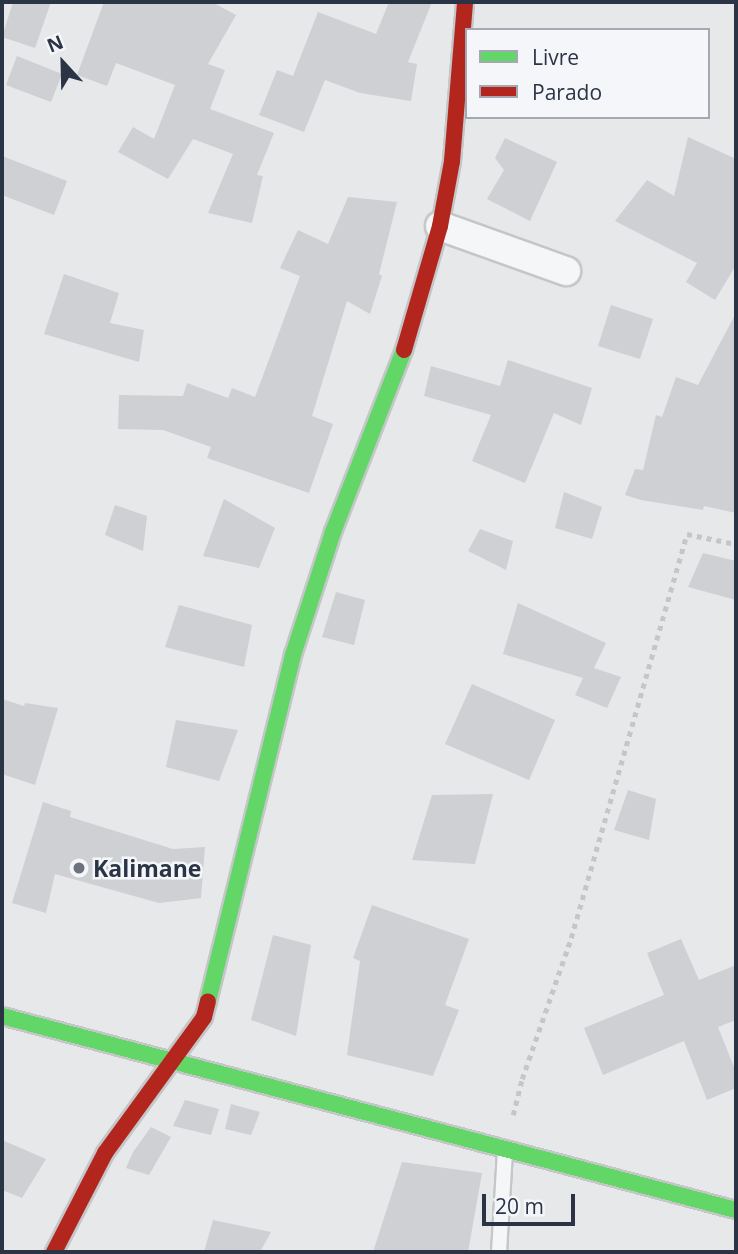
<!DOCTYPE html>
<html>
<head>
<meta charset="utf-8">
<style>
	body { margin:0 }
	#map { position:relative; width:738px; height:1254px; overflow:hidden; background:#e6e8ea; font-family:"Open Sans",sans-serif }
	div>[style] { position:absolute }
	[style*='--x'] { left:calc(var(--x)*1px); top:calc(var(--y)*1px); width:calc(var(--w)*1px); rotate:calc(var(--a)*1deg) }
	.building>* { inset:0; background:#ced0d3 }
	.path>* { height:4.5px; margin-top:-2.25px; transform-origin:0; background:repeating-linear-gradient(90deg,#c5c6ca 0 5px,transparent 0 10px) }
	.roads { filter:drop-shadow(2px 0 #c4c6c8) drop-shadow(-2px 0 #c4c6c8) drop-shadow(0 2px #c4c6c8) drop-shadow(0 -2px #c4c6c8) }
	.lane>* { height:14px; margin:-7px; padding:0 7px; transform-origin:7px; border-radius:7px; background:#f5f6f7 }
	.street>* { height:28px; margin:-14px; padding:0 14px; transform-origin:14px; border-radius:14px; background:#f5f6f7 }
	.fast>* { height:16px; margin:-8px; padding:0 8px; transform-origin:8px; border-radius:8px; background:#63d668 }
	.jam>* { height:16px; margin:-8px; padding:0 8px; transform-origin:8px; border-radius:8px; background:#b3261e }
	.dots>* { width:19px; height:19px; translate:-50% -50%; box-sizing:border-box; border:4px solid #f4f6f9; border-radius:50% }
	span { translate:-50% -50%; white-space:nowrap; text-align:center; line-height:1.15; -webkit-text-stroke:5px #f4f6f9; paint-order:stroke }
	.poi-label { font-size:23px; color:#2b3445; font-weight:700 }
	.left { translate:0 -50%; text-align:left }
	.frame { position:absolute; inset:0; border:4px solid #2b3445; pointer-events:none }
	.legend { position:absolute; left:465px; top:28px; width:245px; height:91px; box-sizing:border-box; background:#f4f6f9; border:2px solid #a4a8b1; margin:0; padding:9px 12px; list-style:none; font-size:21px; color:#2b3445 }
	.legend li { display:flex; align-items:center; gap:14px; height:35px }
	.legend b { width:35px; border:2px solid #a4a8b1 }
	.north { position:absolute; left:28px; top:28px; width:70px; height:70px; -webkit-text-stroke:5px #f4f6f9; paint-order:stroke; rotate:338deg; font-size:19px; font-weight:700; line-height:28px; text-align:center; color:#2b3445 }
	.north::after { content:''; display:block; margin:auto; width:24px; height:32px; background:#2b3445; clip-path:polygon(50% 0,100% 100%,50% 72%,0 100%) }
	.scale { position:absolute; left:482px; top:1194px; width:93px; height:32px; box-sizing:border-box; border:4px solid #2b3445; border-top:0; padding-left:9px; font-size:21px; line-height:24px; white-space:nowrap; color:#2b3445; -webkit-text-stroke:5px #f4f6f9; paint-order:stroke }
</style>
</head>
<body>
<div id="map">
	<div class="building">
		<div style="clip-path:polygon(13px 2px,51px 2px,35px 48px,2px 37px)"></div>
		<div style="clip-path:polygon(104px 2px,212px 2px,236px 15px,208px 64px,225px 70px,210px 109px,274px 133px,257px 175px,263px 176px,252px 223px,208px 213px,233px 154px,193px 139px,168px 179px,118px 152px,133px 127px,154px 139px,175px 85px,116px 63px,107px 86px,77px 75px)"></div>
		<div style="clip-path:polygon(389px 2px,432px 2px,408px 62px,417px 64px,411px 101px,360px 93px,325px 80px,304px 132px,259px 115px,277px 70px,293px 76px,318px 12px,376px 34px)"></div>
		<div style="clip-path:polygon(17px 56px,62px 74px,51px 102px,6px 85px)"></div>
		<div style="clip-path:polygon(688px 137px,736px 159px,736px 265px,715px 300px,686px 282px,697px 263px,615px 221px,647px 180px,674px 196px)"></div>
		<div style="clip-path:polygon(505px 138px,557px 162px,530px 221px,487px 199px,504px 170px,495px 158px)"></div>
		<div style="clip-path:polygon(2px 156px,67px 181px,54px 215px,2px 195px)"></div>
		<div style="clip-path:polygon(348px 197px,397px 202px,379px 274px,382px 276px,370px 314px,347px 301px,312px 416px,333px 424px,309px 493px,207px 458px,211px 447px,163px 430px,118px 429px,119px 395px,183px 396px,187px 383px,228px 398px,232px 388px,255px 397px,300px 276px,280px 268px,298px 230px,328px 244px)"></div>
		<div style="clip-path:polygon(64px 274px,119px 293px,110px 323px,144px 330px,139px 362px,44px 334px)"></div>
		<div style="clip-path:polygon(611px 305px,653px 319px,640px 359px,598px 346px)"></div>
		<div style="clip-path:polygon(736px 313px,736px 513px,704px 506px,703px 510px,641px 500px,625px 495px,635px 469px,643px 470px,656px 415px,662px 417px,676px 377px,698px 385px)"></div>
		<div style="clip-path:polygon(508px 360px,592px 388px,581px 425px,554px 413px,525px 483px,472px 461px,491px 415px,424px 396px,431px 366px,500px 386px)"></div>
		<div style="clip-path:polygon(564px 492px,602px 507px,592px 539px,555px 528px)"></div>
		<div style="clip-path:polygon(224px 499px,275px 528px,259px 568px,203px 556px)"></div>
		<div style="clip-path:polygon(115px 505px,147px 516px,143px 551px,105px 535px)"></div>
		<div style="clip-path:polygon(480px 529px,513px 541px,506px 570px,468px 551px)"></div>
		<div style="clip-path:polygon(703px 553px,736px 561px,736px 600px,688px 587px)"></div>
		<div style="clip-path:polygon(336px 592px,365px 600px,354px 645px,322px 637px)"></div>
		<div style="clip-path:polygon(518px 603px,606px 643px,594px 668px,621px 677px,607px 708px,575px 695px,583px 678px,503px 654px)"></div>
		<div style="clip-path:polygon(179px 605px,252px 625px,244px 667px,165px 647px)"></div>
		<div style="clip-path:polygon(472px 684px,555px 720px,529px 780px,445px 744px)"></div>
		<div style="clip-path:polygon(2px 699px,24px 706px,25px 703px,58px 708px,35px 785px,2px 774px)"></div>
		<div style="clip-path:polygon(176px 720px,238px 730px,219px 781px,166px 767px)"></div>
		<div style="clip-path:polygon(628px 790px,656px 799px,649px 840px,614px 830px)"></div>
		<div style="clip-path:polygon(493px 794px,475px 864px,412px 860px,432px 795px)"></div>
		<div style="clip-path:polygon(43px 802px,71px 811px,70px 817px,173px 849px,205px 847px,201px 898px,159px 903px,55px 874px,46px 913px,12px 903px)"></div>
		<div style="clip-path:polygon(372px 905px,469px 939px,445px 1005px,459px 1010px,433px 1076px,347px 1055px,360px 961px,353px 958px)"></div>
		<div style="clip-path:polygon(273px 935px,311px 945px,296px 1036px,251px 1020px)"></div>
		<div style="clip-path:polygon(681px 939px,699px 980px,736px 965px,736px 1020px,718px 1027px,736px 1072px,736px 1088px,707px 1100px,684px 1041px,603px 1075px,584px 1028px,664px 995px,647px 953px)"></div>
		<div style="clip-path:polygon(185px 1100px,219px 1109px,211px 1135px,173px 1126px)"></div>
		<div style="clip-path:polygon(231px 1104px,260px 1112px,251px 1135px,225px 1129px)"></div>
		<div style="clip-path:polygon(151px 1127px,171px 1137px,149px 1175px,126px 1168px,133px 1152px)"></div>
		<div style="clip-path:polygon(2px 1140px,46px 1159px,22px 1198px,2px 1190px)"></div>
		<div style="clip-path:polygon(402px 1162px,482px 1173px,468px 1252px,373px 1252px)"></div>
		<div style="clip-path:polygon(213px 1220px,271px 1232px,260px 1252px,204px 1252px)"></div>
	</div>
	<div class="path">
		<div style="--x:513;--y:1115;--w:37;--a:-76"></div>
		<div style="--x:522;--y:1079;--w:149;--a:-70.8"></div>
		<div style="--x:571;--y:938;--w:420;--a:-74"></div>
		<div style="--x:687;--y:534;--w:50;--a:11.5"></div>
	</div>
	<div class="roads">
		<div class="lane">
			<div style="--x:499;--y:1252;--w:101;--a:-86.6"></div>
		</div>
		<div class="street">
			<div style="--x:440;--y:226;--w:134;--a:19.7"></div>
		</div>
		<div class="fast">
			<div style="--x:208;--y:1001;--w:356;--a:-76.2"></div>
			<div style="--x:293;--y:655;--w:129;--a:-72"></div>
			<div style="--x:333;--y:532;--w:195;--a:-68.7"></div>
			<div style="--x:2;--y:1016;--w:759;--a:14.81"></div>
		</div>
		<div class="jam">
			<div style="--x:404;--y:350;--w:129;--a:-73.8"></div>
			<div style="--x:440;--y:226;--w:66;--a:-79.5"></div>
			<div style="--x:452;--y:161;--w:160;--a:-85.3"></div>
			<div style="--x:54;--y:1252;--w:111;--a:-62.7"></div>
			<div style="--x:105;--y:1153;--w:168;--a:-53.9"></div>
			<div style="--x:204;--y:1017;--w:16;--a:-76"></div>
		</div>
	</div>
	<div class="dots">
		<div style="left:79px;top:868px;background:#6c737f"></div>
	</div>
	<div class="poi-label">
		<span class="left" style="left:93px;top:868px">Kalimane</span>
	</div>
	<div class="frame"></div>
	<ul class="legend">
	<li><b style="height:9px;background:#63d668"></b>Livre</li>
	<li><b style="height:9px;background:#b3261e"></b>Parado</li>
	</ul>
	<div class="north">N</div>
	<div class="scale">20 m</div>
</div>
</body>
</html>
